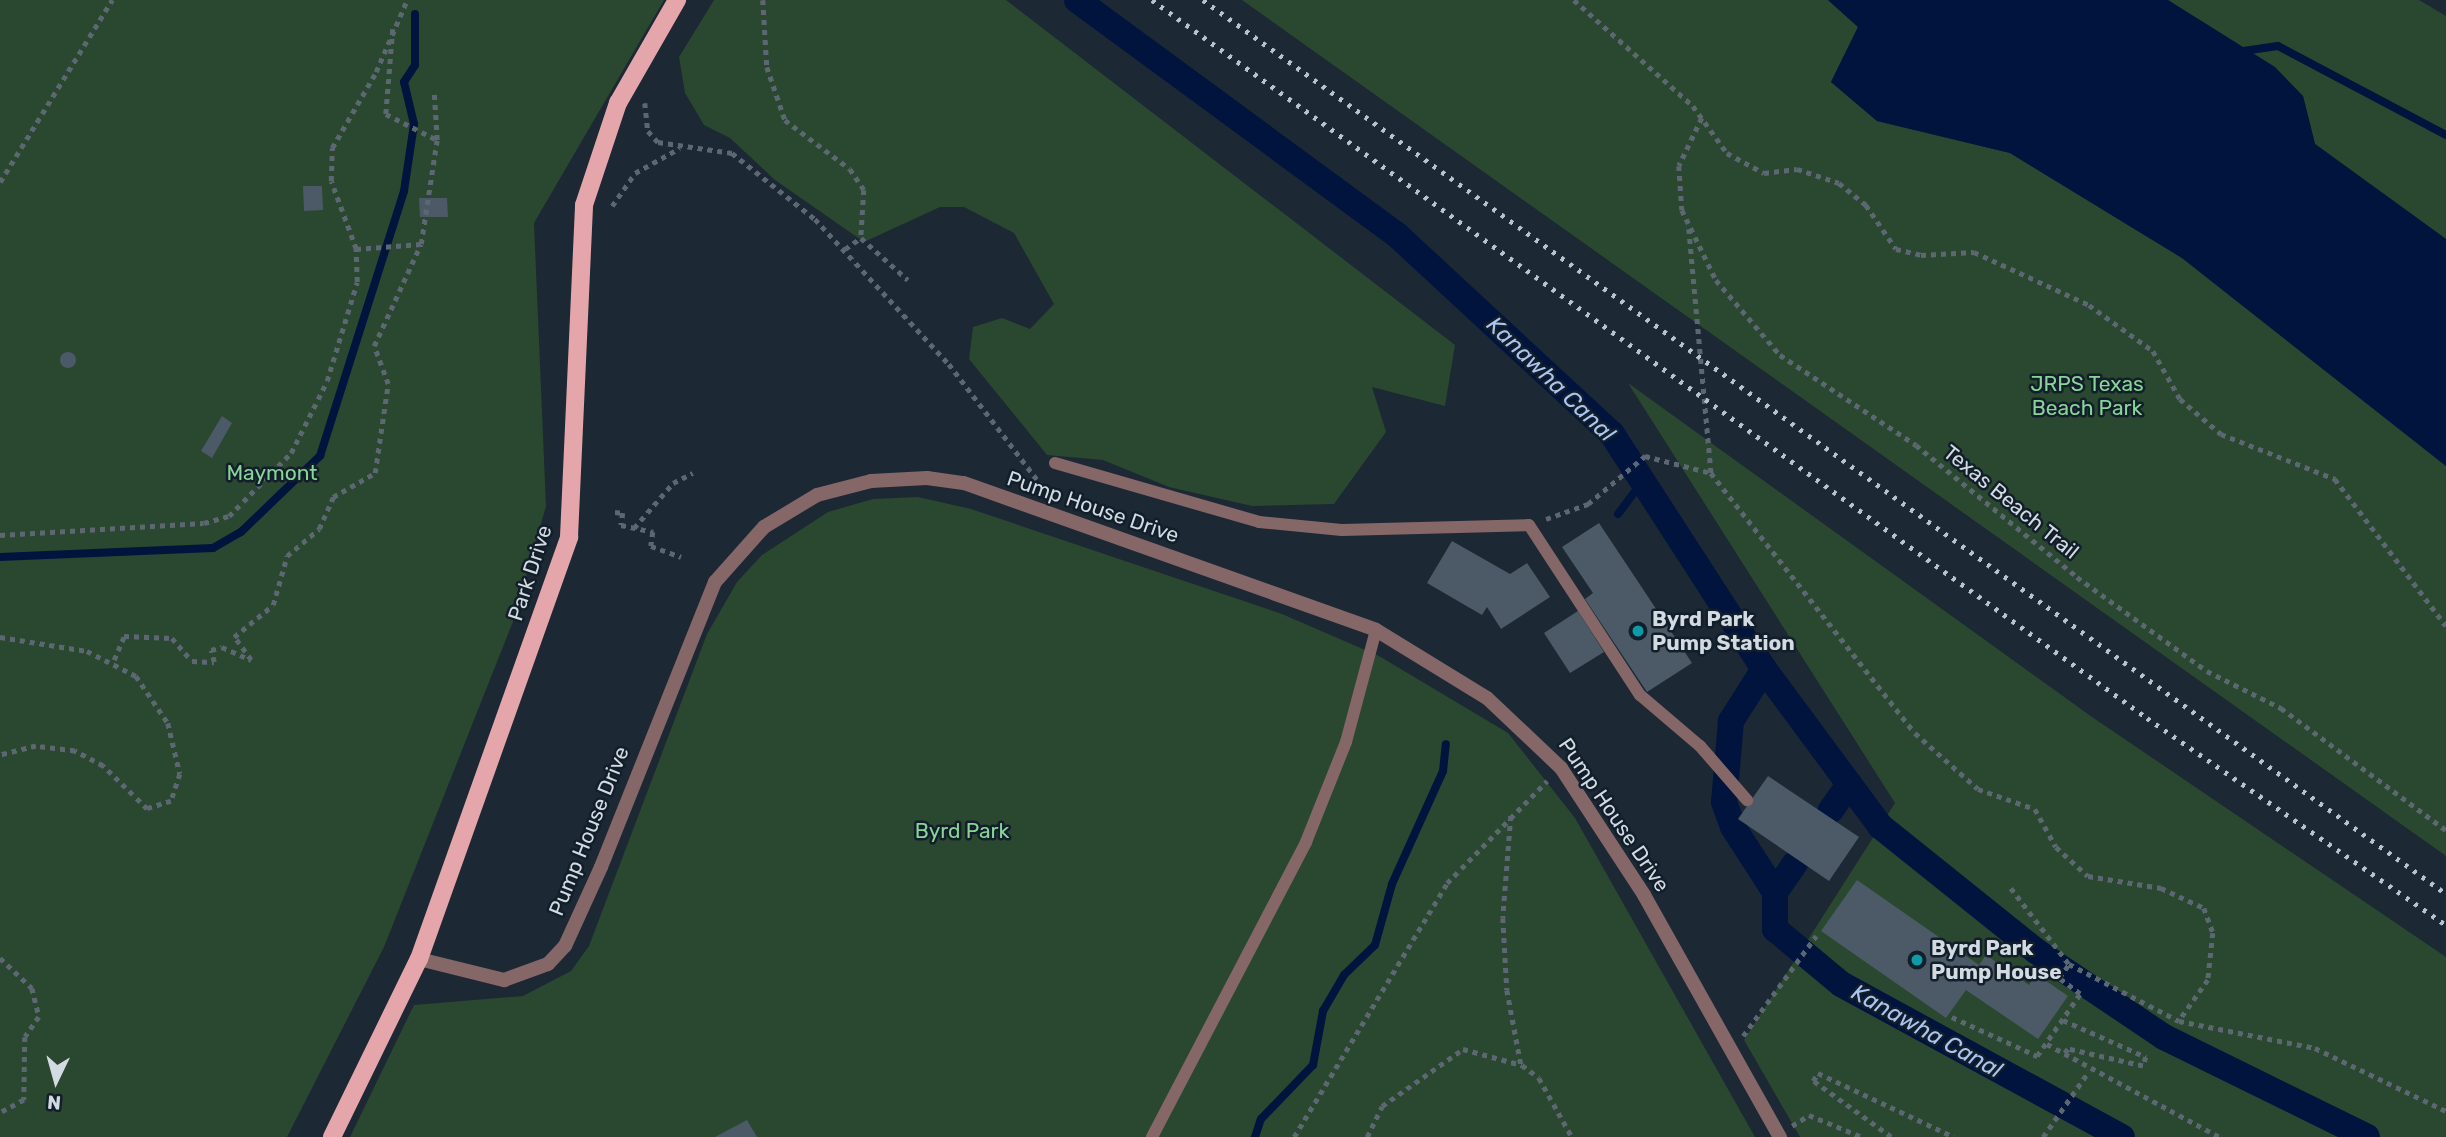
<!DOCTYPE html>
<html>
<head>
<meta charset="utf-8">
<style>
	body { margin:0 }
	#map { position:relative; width:2446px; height:1137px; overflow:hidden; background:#1c2834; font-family:Rubik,sans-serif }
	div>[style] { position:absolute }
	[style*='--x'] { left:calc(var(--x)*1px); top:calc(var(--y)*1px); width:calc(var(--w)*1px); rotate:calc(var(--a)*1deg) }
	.green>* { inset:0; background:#2a4730 }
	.water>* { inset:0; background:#00143e }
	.stream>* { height:8px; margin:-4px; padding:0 4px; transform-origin:4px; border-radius:4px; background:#00143e }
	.canal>* { height:26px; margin:-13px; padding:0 13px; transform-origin:13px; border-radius:13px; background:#00143e }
	.building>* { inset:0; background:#4c5a67 }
	.round { border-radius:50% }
	.path>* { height:4.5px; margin-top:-2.25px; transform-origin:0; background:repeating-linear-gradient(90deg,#5d6772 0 5px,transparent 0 10px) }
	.lane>* { height:12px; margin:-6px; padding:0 6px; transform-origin:6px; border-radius:6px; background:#856768 }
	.street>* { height:14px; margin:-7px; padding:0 7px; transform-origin:7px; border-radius:7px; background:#856768 }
	.primary>* { height:18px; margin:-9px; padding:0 9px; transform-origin:9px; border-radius:9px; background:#e4a6aa }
	.rail>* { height:5px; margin-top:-2.5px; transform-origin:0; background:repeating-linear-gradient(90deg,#bac2cb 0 3.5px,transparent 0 10.5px) }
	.dots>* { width:19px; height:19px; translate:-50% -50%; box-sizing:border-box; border:4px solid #121e2a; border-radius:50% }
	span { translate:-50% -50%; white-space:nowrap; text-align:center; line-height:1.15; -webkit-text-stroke:5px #121e2a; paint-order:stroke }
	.park-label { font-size:21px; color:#88d597 }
	.street-label { font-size:21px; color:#d2dae2 }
	.poi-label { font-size:21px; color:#d2dae2; font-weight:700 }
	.left { translate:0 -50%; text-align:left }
	.water-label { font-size:23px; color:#aac5f2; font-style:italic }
	.north { position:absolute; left:21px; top:1046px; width:70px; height:70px; -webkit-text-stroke:5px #121e2a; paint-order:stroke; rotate:185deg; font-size:19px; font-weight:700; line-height:28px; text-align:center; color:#d2dae2 }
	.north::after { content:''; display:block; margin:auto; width:24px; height:32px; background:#d2dae2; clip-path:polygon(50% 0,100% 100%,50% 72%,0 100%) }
</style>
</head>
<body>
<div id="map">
	<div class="green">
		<div style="clip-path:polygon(0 0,664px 0,534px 223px,546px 506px,514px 619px,384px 947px,287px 1137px,0 1137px)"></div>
		<div style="clip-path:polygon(714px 0,1006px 0,1455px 345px,1445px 406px,1372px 387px,1386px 432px,1334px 504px,1252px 506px,1169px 487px,1103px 460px,1047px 455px,969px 359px,973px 327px,1002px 318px,1030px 329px,1054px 304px,1014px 233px,964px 207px,940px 207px,864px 242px,775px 180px,730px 138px,704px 125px,685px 93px,679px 57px)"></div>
		<div style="clip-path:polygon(1242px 0,1828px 0,1858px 27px,1831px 82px,1877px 121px,2010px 153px,2182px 258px,2446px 466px,2446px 856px)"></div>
		<div style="clip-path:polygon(2168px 0,2419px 0,2446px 16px,2446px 239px,2315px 144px,2303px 96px)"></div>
		<div style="clip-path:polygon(1628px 383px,2092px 717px,2446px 957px,2446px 1137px,1800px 1137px,1744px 1040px,1895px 803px)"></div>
		<div style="clip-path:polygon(918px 497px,971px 509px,1282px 614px,1379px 656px,1508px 733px,1575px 818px,1755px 1137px,350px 1137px,414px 1005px,523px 996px,571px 971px,589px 946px,707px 634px,737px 582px,762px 555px,828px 512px,873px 499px)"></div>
	</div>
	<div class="water">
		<div style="clip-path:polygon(1828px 0,2168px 0,2275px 67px,2303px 96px,2315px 144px,2446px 239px,2446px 466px,2182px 258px,2010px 153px,1877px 121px,1831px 82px,1858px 27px)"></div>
	</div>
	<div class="stream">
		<div style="--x:2237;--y:52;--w:41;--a:-8.3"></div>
		<div style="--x:2278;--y:46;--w:190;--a:27.9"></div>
		<div style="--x:1618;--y:514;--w:41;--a:-52.9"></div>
		<div style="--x:0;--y:557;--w:213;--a:-2.4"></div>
		<div style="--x:213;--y:548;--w:32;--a:-30"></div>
		<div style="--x:241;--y:532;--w:110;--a:-43.9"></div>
		<div style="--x:320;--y:456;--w:278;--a:-72.4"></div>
		<div style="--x:404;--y:191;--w:68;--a:-81.5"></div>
		<div style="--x:414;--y:124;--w:43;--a:-103.4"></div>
		<div style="--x:404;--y:82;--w:20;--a:-57"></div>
		<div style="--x:415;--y:65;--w:51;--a:-90"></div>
		<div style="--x:1255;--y:1137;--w:19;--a:-72"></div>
		<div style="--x:1261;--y:1119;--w:75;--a:-46.1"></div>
		<div style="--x:1313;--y:1065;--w:55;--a:-79.5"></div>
		<div style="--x:1323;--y:1011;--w:42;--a:-59.7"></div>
		<div style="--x:1344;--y:975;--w:43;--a:-44.1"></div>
		<div style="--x:1375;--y:945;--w:63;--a:-74.4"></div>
		<div style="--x:1392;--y:884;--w:124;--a:-65.7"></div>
		<div style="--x:1443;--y:771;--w:27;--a:-84"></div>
	</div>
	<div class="canal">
		<div style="--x:1077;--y:0;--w:397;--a:36.3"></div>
		<div style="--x:1397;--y:235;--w:293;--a:42.8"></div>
		<div style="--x:1612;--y:434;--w:280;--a:57.1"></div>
		<div style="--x:1764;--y:669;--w:62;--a:122.4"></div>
		<div style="--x:1731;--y:721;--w:81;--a:94.9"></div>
		<div style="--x:1724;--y:802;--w:27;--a:70"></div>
		<div style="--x:1733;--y:827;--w:77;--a:57.1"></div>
		<div style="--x:1775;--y:892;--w:37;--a:90"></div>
		<div style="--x:1775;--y:929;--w:86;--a:39.8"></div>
		<div style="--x:1841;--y:984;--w:320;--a:28.6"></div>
		<div style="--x:1764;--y:669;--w:195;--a:53.5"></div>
		<div style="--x:1880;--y:826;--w:200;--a:38.7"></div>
		<div style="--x:2036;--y:951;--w:154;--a:33.9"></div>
		<div style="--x:2164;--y:1037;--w:226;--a:26.2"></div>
		<div style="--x:1831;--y:810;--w:32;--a:-55"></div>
		<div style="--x:1775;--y:892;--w:35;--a:-55"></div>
	</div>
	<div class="building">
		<div style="clip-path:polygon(303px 186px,322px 186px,323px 210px,304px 211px)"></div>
		<div style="clip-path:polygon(419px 198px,447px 198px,448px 217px,420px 217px)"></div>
		<div class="round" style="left:60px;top:352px;width:16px;height:16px"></div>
		<div style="clip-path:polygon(222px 416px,232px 423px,212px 458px,201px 451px)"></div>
		<div style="clip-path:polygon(1599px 523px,1692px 663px,1647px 692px,1585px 599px,1593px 593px,1562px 547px)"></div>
		<div style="clip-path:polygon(1452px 541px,1510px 574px,1527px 563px,1550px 597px,1501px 629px,1487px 607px,1482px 615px,1427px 583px)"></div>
		<div style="clip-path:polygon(1578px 611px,1604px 652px,1570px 673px,1544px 633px)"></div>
		<div style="clip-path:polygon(1768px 776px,1859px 837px,1829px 881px,1738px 819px)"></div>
		<div style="clip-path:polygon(1857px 880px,1979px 965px,1986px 955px,2029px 985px,2036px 974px,2068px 996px,2038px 1039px,1966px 990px,1946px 1018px,1821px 931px)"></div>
		<div style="clip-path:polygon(747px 1120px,757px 1137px,715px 1137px)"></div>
	</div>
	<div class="path">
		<div style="--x:763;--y:0;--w:67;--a:86.6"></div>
		<div style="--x:767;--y:67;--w:56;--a:71.2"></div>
		<div style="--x:785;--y:120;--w:81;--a:37"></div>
		<div style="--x:850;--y:169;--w:25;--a:56"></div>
		<div style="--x:864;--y:190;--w:48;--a:93.6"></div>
		<div style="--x:861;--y:238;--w:63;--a:41.8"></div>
		<div style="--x:1574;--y:0;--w:159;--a:41.7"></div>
		<div style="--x:1693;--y:106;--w:58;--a:54.1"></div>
		<div style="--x:1727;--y:153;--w:42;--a:28.4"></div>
		<div style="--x:1764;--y:173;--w:33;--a:-7"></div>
		<div style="--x:1797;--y:169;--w:44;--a:18.4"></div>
		<div style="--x:1839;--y:183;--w:35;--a:39"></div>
		<div style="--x:1866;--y:205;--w:53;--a:55.7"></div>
		<div style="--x:1896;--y:249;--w:26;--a:13"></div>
		<div style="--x:1921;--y:255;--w:53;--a:-3.2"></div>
		<div style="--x:1974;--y:252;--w:127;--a:24.7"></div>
		<div style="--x:2089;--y:305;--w:79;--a:35.7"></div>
		<div style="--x:2153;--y:351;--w:55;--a:60.6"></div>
		<div style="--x:2180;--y:399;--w:54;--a:40.5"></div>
		<div style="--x:2221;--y:434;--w:123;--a:21.5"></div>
		<div style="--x:2335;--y:479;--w:184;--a:52.9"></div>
		<div style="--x:393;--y:29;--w:85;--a:94.7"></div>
		<div style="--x:386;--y:114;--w:57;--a:27"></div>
		<div style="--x:645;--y:103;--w:28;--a:84"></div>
		<div style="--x:648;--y:131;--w:15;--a:48"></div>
		<div style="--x:658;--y:142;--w:75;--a:8.5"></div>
		<div style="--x:732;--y:153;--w:106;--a:38.5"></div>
		<div style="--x:815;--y:219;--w:197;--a:47.3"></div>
		<div style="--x:949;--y:364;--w:158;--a:52.7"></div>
		<div style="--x:1702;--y:118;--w:53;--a:115.6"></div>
		<div style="--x:1679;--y:166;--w:44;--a:86.1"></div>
		<div style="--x:1682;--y:210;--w:78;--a:64.1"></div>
		<div style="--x:1716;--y:280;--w:99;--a:49.5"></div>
		<div style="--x:1780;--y:355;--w:163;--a:33.5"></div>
		<div style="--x:1916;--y:445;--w:208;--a:39.3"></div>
		<div style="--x:2077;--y:577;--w:160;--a:35.9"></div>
		<div style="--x:2207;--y:671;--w:83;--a:26.6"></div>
		<div style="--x:2281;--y:708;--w:205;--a:36.5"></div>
		<div style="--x:0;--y:182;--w:214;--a:-58.4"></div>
		<div style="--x:612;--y:206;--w:40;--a:-55.1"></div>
		<div style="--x:635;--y:173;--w:51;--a:-29.1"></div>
		<div style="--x:1689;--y:229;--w:245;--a:84.8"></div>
		<div style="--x:1711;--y:473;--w:330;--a:51.9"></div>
		<div style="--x:1915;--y:733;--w:84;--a:41.6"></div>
		<div style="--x:1978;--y:789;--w:60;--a:19.3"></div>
		<div style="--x:2035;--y:809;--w:43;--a:61.1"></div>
		<div style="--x:2056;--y:847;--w:43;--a:42.2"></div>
		<div style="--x:2088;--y:876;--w:74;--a:9.3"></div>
		<div style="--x:2161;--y:888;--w:47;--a:24.9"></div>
		<div style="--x:2204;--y:908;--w:27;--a:70"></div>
		<div style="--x:2213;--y:933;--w:47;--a:96.1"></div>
		<div style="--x:2208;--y:980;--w:50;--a:125.3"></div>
		<div style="--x:356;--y:249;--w:65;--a:-4.4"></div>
		<div style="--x:421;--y:244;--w:105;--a:-81.3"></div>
		<div style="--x:437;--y:140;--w:48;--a:-93.6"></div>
		<div style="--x:845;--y:249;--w:19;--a:-35"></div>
		<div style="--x:615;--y:512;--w:8;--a:7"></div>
		<div style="--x:623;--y:513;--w:12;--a:99"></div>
		<div style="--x:621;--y:525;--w:33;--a:12"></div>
		<div style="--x:653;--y:532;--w:14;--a:98"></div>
		<div style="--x:651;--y:546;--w:32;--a:20"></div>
		<div style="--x:1546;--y:519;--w:45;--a:-19.7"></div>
		<div style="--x:1588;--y:504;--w:75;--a:-40.1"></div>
		<div style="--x:1645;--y:456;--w:68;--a:14.4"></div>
		<div style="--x:634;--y:528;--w:60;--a:-49.1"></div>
		<div style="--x:673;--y:483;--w:22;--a:-27"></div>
		<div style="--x:0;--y:535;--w:204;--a:-3.4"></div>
		<div style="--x:204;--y:523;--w:26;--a:-16"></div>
		<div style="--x:229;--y:516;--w:88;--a:-45.5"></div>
		<div style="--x:291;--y:453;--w:80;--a:-63.4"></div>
		<div style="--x:327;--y:381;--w:103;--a:-73.1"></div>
		<div style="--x:357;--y:282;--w:33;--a:-92"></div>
		<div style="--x:356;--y:249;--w:72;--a:-110.2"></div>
		<div style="--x:331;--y:181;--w:33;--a:-88"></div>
		<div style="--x:332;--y:148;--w:88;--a:-59.9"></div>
		<div style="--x:376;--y:72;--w:78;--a:-66.7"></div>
		<div style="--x:0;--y:637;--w:88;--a:9.1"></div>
		<div style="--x:87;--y:651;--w:55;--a:27"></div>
		<div style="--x:136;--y:676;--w:57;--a:55.8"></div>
		<div style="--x:168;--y:723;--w:52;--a:76.8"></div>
		<div style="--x:180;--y:774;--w:28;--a:108"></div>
		<div style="--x:171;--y:801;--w:25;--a:162"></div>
		<div style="--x:147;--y:809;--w:62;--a:-135.7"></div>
		<div style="--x:103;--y:766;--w:32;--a:-152"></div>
		<div style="--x:75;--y:751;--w:39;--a:-173"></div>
		<div style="--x:36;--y:746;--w:37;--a:166"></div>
		<div style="--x:114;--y:660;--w:26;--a:-67"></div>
		<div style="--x:124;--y:636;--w:48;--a:2.4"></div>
		<div style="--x:172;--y:638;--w:30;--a:49"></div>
		<div style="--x:192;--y:661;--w:22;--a:3"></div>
		<div style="--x:214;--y:662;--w:12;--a:-104"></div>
		<div style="--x:211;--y:650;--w:11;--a:-15"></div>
		<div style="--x:222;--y:647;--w:32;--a:24"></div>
		<div style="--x:251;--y:660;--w:29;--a:-126"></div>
		<div style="--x:234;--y:637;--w:50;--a:-39.4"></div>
		<div style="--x:273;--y:605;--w:51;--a:-74.1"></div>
		<div style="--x:287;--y:556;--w:42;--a:-40.2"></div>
		<div style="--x:319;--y:529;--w:35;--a:-66"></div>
		<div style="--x:333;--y:497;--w:48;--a:-29.7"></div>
		<div style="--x:375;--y:473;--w:90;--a:-81.7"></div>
		<div style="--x:388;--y:384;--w:40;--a:-110.2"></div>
		<div style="--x:374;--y:346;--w:112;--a:-65.3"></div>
		<div style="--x:1511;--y:816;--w:102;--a:94.5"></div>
		<div style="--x:1503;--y:918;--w:72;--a:86.8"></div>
		<div style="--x:1507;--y:990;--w:76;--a:79.4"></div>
		<div style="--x:2011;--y:888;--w:96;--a:52.7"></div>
		<div style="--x:2069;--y:964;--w:124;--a:27.4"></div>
		<div style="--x:2179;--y:1021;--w:139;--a:11.2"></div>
		<div style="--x:2315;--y:1048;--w:145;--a:25.7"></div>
		<div style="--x:0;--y:958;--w:44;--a:43.2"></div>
		<div style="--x:32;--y:988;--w:30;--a:76"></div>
		<div style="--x:39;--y:1017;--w:24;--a:125"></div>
		<div style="--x:25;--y:1037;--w:63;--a:90.9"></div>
		<div style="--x:24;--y:1100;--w:27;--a:152"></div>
		<div style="--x:1952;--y:1017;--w:94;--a:24.6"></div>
		<div style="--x:2037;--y:1056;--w:75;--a:-55.3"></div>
		<div style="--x:2080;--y:994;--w:26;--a:-143"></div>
		<div style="--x:2059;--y:978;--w:17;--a:-54"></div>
		<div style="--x:2063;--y:1020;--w:91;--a:24"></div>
		<div style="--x:2146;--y:1057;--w:9;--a:108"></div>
		<div style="--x:2143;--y:1066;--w:77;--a:-167.2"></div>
		<div style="--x:2068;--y:1049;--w:9;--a:126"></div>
		<div style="--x:1743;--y:1036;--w:124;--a:-53.9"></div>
		<div style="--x:2047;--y:1044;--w:196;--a:28.3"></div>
		<div style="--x:1792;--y:1126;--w:20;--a:-33"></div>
		<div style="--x:1809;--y:1115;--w:57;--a:22.5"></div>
		<div style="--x:1294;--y:1137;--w:297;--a:-58.9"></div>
		<div style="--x:1447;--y:883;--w:143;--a:-45.6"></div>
		<div style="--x:1367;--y:1137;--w:34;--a:-64"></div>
		<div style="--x:1382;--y:1106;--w:99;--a:-35.1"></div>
		<div style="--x:1463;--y:1049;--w:61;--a:15.2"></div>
		<div style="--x:1522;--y:1065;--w:21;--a:37"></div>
		<div style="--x:1539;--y:1078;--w:68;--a:60.8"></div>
		<div style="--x:1891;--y:1137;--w:96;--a:-144.3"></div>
		<div style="--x:1813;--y:1081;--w:9;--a:-58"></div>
		<div style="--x:1818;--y:1073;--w:150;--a:25.2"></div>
		<div style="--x:2043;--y:1137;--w:80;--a:-55.1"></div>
	</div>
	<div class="lane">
		<div style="--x:1055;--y:463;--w:212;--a:16.1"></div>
		<div style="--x:1259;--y:522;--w:83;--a:5.5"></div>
		<div style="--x:1342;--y:530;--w:187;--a:-1.5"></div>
		<div style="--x:1529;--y:525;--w:203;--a:56.9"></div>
		<div style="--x:1640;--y:695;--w:79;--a:40.4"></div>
		<div style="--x:1700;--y:746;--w:72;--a:49"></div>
		<div style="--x:1152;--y:1137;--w:333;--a:-62.4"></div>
		<div style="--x:1306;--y:842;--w:108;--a:-68.2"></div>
		<div style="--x:1346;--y:742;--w:116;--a:-75"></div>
	</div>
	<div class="street">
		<div style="--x:419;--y:959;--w:88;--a:13.9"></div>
		<div style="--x:504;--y:980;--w:47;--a:-20"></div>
		<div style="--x:548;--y:964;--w:25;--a:-47"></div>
		<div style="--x:565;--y:946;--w:87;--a:-65.5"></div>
		<div style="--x:601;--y:867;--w:307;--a:-68.2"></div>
		<div style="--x:715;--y:582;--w:74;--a:-48.3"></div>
		<div style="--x:764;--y:527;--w:62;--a:-31.1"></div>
		<div style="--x:817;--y:495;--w:56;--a:-14.5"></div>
		<div style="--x:871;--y:481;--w:56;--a:-3.1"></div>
		<div style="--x:927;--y:478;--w:37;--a:8"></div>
		<div style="--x:964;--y:483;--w:437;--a:19.6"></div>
		<div style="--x:1376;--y:630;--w:130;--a:31.5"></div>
		<div style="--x:1487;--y:698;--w:102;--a:43.4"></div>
		<div style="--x:1561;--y:768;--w:152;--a:56.8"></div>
		<div style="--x:1644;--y:895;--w:278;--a:60.7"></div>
	</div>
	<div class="primary">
		<div style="--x:332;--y:1137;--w:198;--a:-64"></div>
		<div style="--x:419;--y:959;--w:448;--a:-70.4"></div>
		<div style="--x:569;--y:537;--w:332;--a:-87.4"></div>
		<div style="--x:584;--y:205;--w:108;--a:-71.6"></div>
		<div style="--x:618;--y:103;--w:119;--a:-60.2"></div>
	</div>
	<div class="rail">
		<div style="--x:1152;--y:0;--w:1227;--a:35.81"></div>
		<div style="--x:2147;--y:718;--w:364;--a:34.7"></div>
		<div style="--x:1203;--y:0;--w:1531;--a:35.72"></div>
	</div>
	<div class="dots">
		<div style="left:1638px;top:631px;background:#0f9aa8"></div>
		<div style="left:1917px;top:960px;background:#0f9aa8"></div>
	</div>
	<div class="park-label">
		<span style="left:2087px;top:396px">JRPS Texas<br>Beach Park</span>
		<span style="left:272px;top:473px">Maymont</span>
		<span style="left:962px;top:831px">Byrd Park</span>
	</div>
	<div class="street-label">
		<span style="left:2011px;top:502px;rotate:39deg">Texas Beach Trail</span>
		<span style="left:1093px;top:507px;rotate:19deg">Pump House Drive</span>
		<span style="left:530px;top:573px;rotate:-72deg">Park Drive</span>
		<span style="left:1614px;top:815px;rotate:56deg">Pump House Drive</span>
		<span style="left:589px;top:831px;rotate:-68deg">Pump House Drive</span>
	</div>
	<div class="poi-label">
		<span class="left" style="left:1652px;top:631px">Byrd Park<br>Pump Station</span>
		<span class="left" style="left:1931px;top:960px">Byrd Park<br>Pump House</span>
	</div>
	<div class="water-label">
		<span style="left:1551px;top:379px;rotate:44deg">Kanawha Canal</span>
		<span style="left:1927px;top:1031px;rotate:29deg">Kanawha Canal</span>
	</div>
	<div class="north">N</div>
</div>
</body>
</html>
